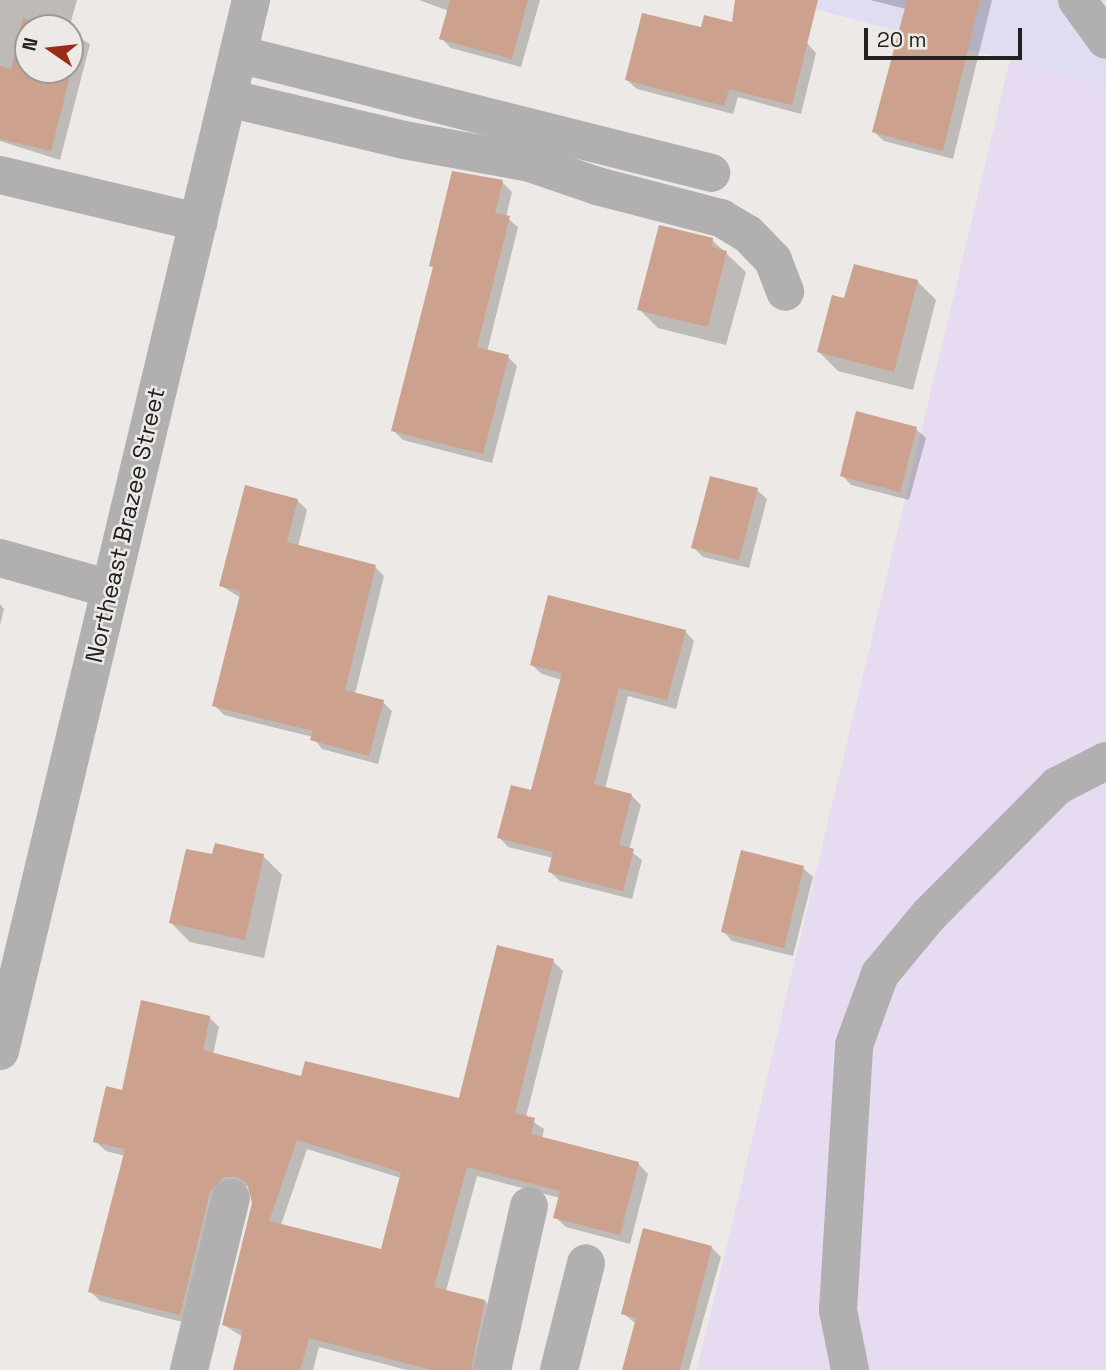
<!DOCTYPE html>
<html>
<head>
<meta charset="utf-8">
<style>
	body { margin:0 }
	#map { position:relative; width:1106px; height:1370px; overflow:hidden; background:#ede9e6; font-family:"Space Grotesk",sans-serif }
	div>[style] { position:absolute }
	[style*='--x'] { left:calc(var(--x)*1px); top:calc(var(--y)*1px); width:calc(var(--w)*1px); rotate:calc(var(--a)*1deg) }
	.industrial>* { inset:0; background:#e6dbf0 }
	.education>* { inset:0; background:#e0ddf3 }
	.shadow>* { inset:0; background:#0003 }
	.building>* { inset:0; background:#cca18d }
	.minor>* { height:38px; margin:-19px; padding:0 19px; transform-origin:19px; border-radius:19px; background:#b1afaf }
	span { translate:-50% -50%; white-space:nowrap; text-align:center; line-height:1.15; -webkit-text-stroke:5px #ede9e6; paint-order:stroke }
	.street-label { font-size:24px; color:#232120 }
	.north { position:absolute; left:14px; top:14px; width:70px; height:70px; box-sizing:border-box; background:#ede9e6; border:2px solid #9c9997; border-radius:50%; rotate:284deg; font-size:19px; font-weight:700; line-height:28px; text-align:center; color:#232120 }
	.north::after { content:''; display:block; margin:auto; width:24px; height:32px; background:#962d1b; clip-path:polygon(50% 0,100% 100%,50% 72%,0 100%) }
	.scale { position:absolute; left:864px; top:28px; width:158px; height:32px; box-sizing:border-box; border:4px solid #232120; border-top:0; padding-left:9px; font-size:21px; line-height:24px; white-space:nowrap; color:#232120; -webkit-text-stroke:5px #ede9e6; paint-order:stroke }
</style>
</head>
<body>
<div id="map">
	<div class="industrial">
		<div style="clip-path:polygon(1010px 60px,1106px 86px,1106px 1370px,697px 1370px)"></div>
	</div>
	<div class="education">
		<div style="clip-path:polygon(780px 0,1106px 0,1106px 86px,1010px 60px)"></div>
	</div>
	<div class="shadow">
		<div style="clip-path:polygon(0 0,77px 0,69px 28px,28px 28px,28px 70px,70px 70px,70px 32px,90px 44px,60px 160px,0 141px)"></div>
		<div style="clip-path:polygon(419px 0,540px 0,521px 67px,451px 48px,441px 38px,449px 11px)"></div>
		<div style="clip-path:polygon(870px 0,992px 0,953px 159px,884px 141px,874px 132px,906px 9px)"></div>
		<div style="clip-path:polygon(702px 29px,807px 43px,816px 53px,801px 114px,738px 97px,733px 114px,637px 89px,627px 80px)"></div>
		<div style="clip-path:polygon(502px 182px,512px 192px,506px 217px,518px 227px,487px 352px,508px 357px,517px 366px,492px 463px,403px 440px,393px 430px,435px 270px,431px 265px)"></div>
		<div style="clip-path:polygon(712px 240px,746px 272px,726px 345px,658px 328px,639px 309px)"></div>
		<div style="clip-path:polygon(917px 281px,936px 300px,913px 390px,838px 371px,819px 352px,845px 300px)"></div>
		<div style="clip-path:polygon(916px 429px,926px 438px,909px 500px,851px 485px,842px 475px)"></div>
		<div style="clip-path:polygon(757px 490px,767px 499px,749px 568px,703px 557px,693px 547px)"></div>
		<div style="clip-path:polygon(297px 500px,307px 510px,298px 547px,375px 567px,384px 576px,355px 694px,383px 702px,392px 711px,378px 764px,322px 749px,313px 737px,224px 715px,214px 705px,241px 598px,220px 585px)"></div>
		<div style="clip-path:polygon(0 604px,4px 609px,0 625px)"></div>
		<div style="clip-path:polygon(685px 631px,694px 641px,676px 709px,628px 696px,605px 789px,631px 795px,641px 805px,629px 850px,642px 860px,632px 899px,560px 881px,550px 872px,553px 858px,508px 847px,499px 837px,533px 792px,562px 680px,542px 674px,532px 665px)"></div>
		<div style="clip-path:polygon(214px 856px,263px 856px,282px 875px,264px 958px,190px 942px,171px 923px)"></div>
		<div style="clip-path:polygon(803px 868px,813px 877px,793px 956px,732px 941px,723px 931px)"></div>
		<div style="clip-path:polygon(evenodd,553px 961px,563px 971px,526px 1117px,544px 1129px,542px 1139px,638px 1163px,648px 1174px,630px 1244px,566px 1227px,555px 1217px,560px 1198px,477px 1176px,446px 1291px,485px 1301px,495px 1312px,483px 1370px,407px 1370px,319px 1347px,313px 1370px,235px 1370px,243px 1337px,224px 1325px,254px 1202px,247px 1186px,235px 1187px,190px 1324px,100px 1301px,90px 1291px,125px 1156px,106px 1151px,95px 1141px,123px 1092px,209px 1017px,219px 1027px,213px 1055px,302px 1078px,460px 1100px,553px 961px,307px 1149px,401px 1178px,382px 1252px,281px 1225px,307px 1149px)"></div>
		<div style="clip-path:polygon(711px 1247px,721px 1257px,689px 1370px,624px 1370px,636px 1324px,623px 1313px)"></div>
	</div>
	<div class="building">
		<div style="clip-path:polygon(450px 0,528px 0,512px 59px,439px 39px)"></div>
		<div style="clip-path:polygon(735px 0,818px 0,792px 105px,729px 89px,724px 106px,625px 80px,642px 13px,701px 27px,704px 15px,732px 22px)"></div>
		<div style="clip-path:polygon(907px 0,980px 0,943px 151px,872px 132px)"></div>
		<div style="clip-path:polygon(23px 18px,62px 28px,28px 28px,28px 70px,70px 70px,70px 30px,81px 33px,51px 151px,0 139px,0 66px,11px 69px)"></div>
		<div style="clip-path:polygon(452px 171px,503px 180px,495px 213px,510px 216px,477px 347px,509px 355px,483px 454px,391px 431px,433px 267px,429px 266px)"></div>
		<div style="clip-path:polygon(659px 225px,713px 238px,712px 247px,727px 251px,708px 327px,637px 310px)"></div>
		<div style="clip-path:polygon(854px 264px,918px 280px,894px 372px,817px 352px,832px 295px,844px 298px)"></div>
		<div style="clip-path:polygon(856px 411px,917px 427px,900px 492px,840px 476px)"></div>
		<div style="clip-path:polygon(710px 476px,758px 488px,739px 560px,691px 548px)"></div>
		<div style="clip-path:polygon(245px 485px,298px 499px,287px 542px,376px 565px,345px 690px,384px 700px,369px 756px,310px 740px,313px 731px,212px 706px,241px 591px,219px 586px)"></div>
		<div style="clip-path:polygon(548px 595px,686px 630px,667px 700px,619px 688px,594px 784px,632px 794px,619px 845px,634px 849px,623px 891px,548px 872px,553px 852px,497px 838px,511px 785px,531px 790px,562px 673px,530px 665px)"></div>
		<div style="clip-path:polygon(215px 843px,264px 854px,245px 940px,169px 923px,186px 849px,212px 854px)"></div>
		<div style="clip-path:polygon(741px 850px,804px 866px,784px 948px,721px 932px)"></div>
		<div style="clip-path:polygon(evenodd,497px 945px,554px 959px,515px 1113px,535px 1118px,531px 1134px,639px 1162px,620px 1235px,553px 1218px,560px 1191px,467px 1167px,434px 1287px,485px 1300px,471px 1370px,432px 1370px,309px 1338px,300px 1370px,233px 1370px,243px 1330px,222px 1325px,252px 1203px,247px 1183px,236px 1177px,224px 1177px,210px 1192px,180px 1315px,88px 1292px,125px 1149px,93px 1142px,106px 1086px,122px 1090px,141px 1000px,210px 1016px,203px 1050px,301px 1076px,305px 1061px,459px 1098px,497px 945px,297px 1140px,401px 1172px,381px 1249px,269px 1221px,297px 1140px)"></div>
		<div style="clip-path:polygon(643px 1228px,712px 1246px,680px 1370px,622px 1370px,636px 1318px,621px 1314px)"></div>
	</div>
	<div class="minor">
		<div style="--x:1077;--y:0;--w:49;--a:54.1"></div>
		<div style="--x:238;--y:54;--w:488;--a:14.1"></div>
		<div style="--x:228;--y:98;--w:181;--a:13.4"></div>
		<div style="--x:404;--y:140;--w:128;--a:10.3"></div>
		<div style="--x:530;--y:163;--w:71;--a:18.9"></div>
		<div style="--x:597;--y:186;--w:128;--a:14.5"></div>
		<div style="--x:721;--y:218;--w:31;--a:31"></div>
		<div style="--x:748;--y:234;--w:36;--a:46"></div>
		<div style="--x:773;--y:260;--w:34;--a:69"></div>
		<div style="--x:0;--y:175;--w:204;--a:13.4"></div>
		<div style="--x:0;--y:558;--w:114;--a:15.7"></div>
		<div style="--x:0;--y:1051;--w:1081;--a:-76.57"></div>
		<div style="--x:189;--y:1370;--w:177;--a:-76.3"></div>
		<div style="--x:492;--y:1370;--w:168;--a:-77.3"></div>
		<div style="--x:559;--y:1370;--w:110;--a:-75.8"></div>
		<div style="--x:850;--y:1370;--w:61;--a:-101.3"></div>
		<div style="--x:838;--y:1310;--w:265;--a:-86.5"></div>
		<div style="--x:854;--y:1045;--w:76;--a:-69.9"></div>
		<div style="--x:880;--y:974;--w:77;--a:-50.3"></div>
		<div style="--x:929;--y:915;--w:182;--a:-45.2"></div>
		<div style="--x:1057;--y:786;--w:55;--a:-27"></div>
	</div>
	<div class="street-label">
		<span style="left:125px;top:525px;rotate:-77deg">Northeast Brazee Street</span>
	</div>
	<div class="north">N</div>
	<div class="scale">20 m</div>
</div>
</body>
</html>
